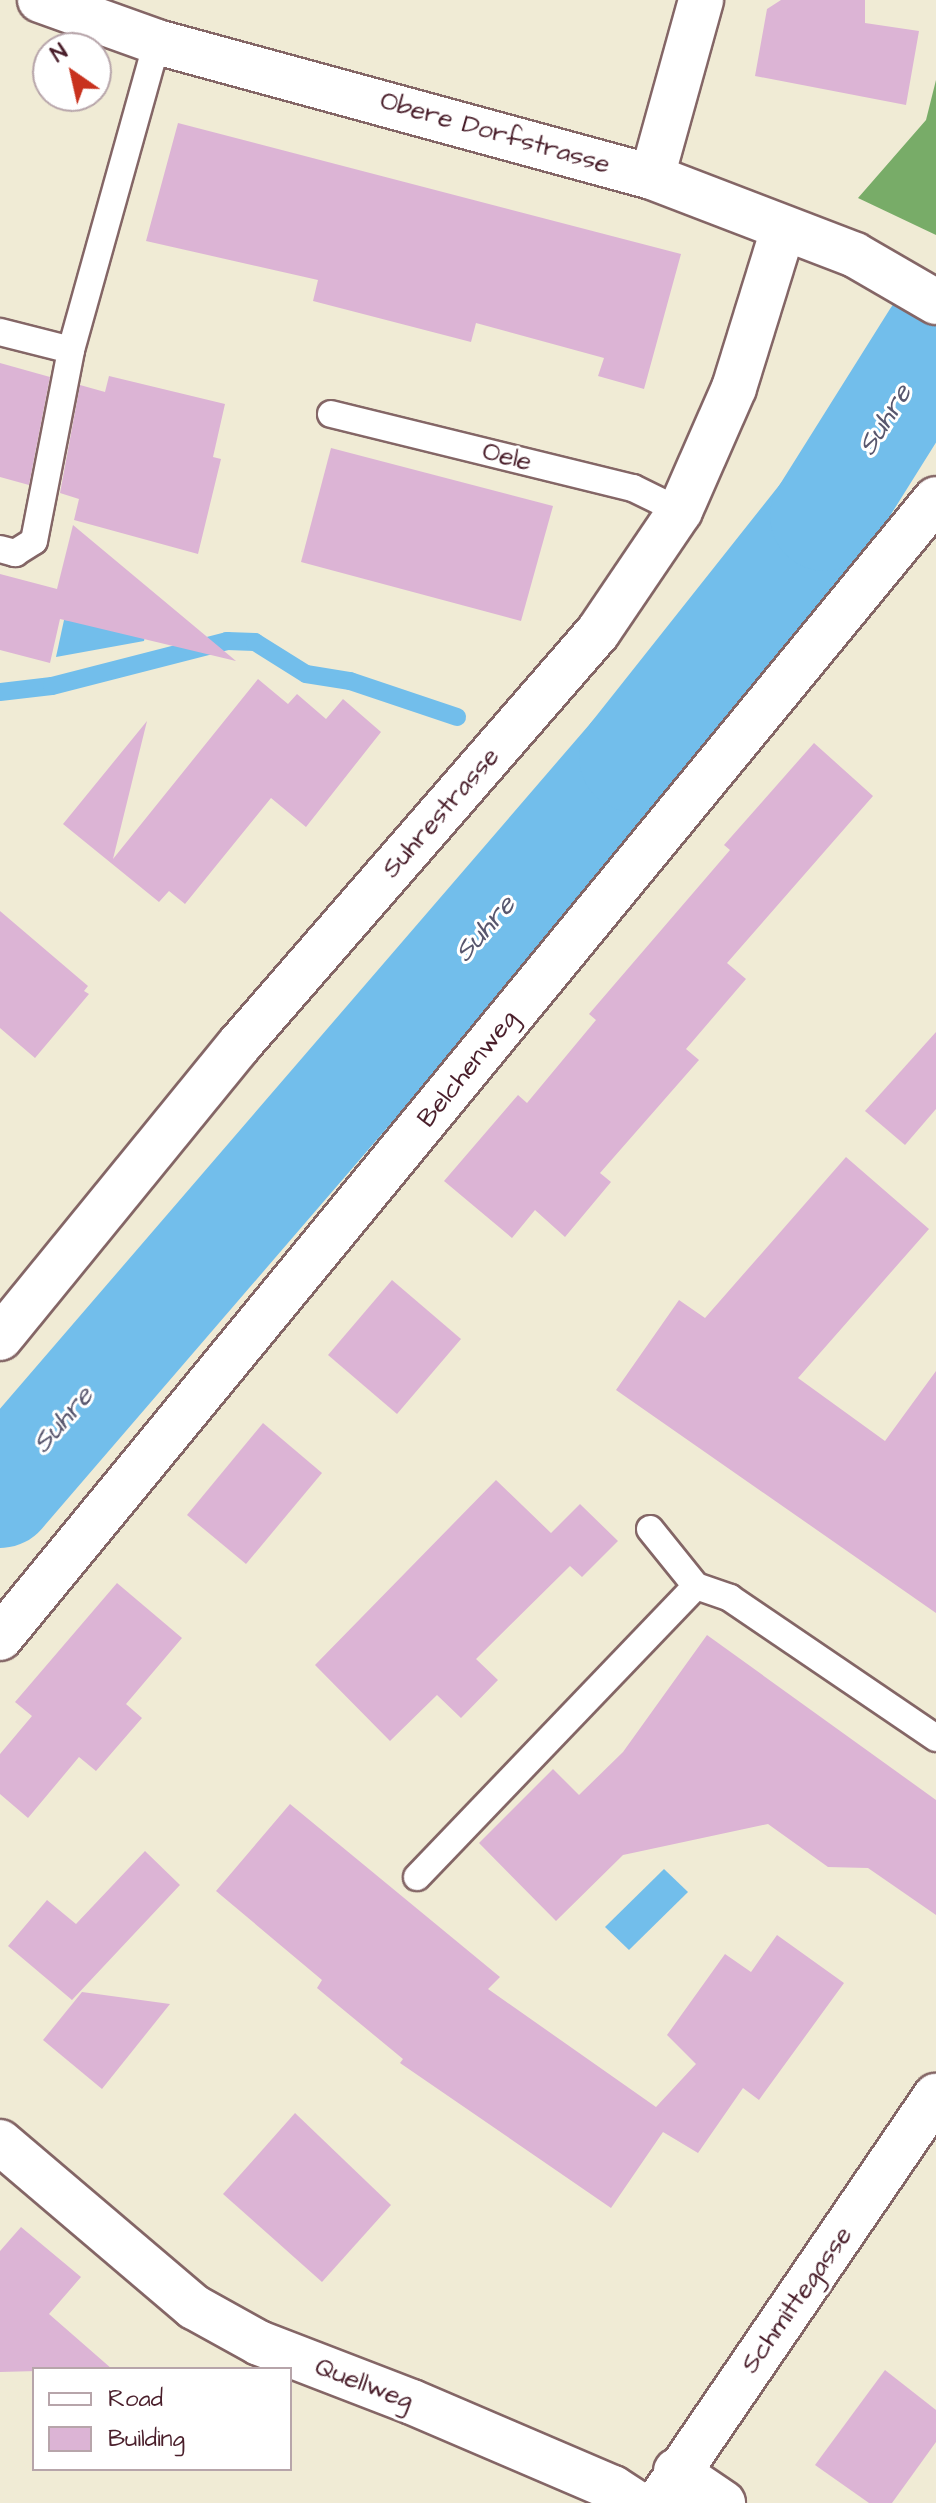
<!DOCTYPE html>
<html>
<head>
<meta charset="utf-8">
<style>
	body { margin:0 }
	#map { position:relative; width:936px; height:2503px; overflow:hidden; background:#f0ebd5; font-family:"Architects Daughter",sans-serif }
	div>[style] { position:absolute }
	[style*='--x'] { left:calc(var(--x)*1px); top:calc(var(--y)*1px); width:calc(var(--w)*1px); rotate:calc(var(--a)*1deg) }
	.forest>* { inset:0; background:#78ac68 }
	.water>* { inset:0; background:#72beeb }
	.stream>* { height:18px; margin:-9px; padding:0 9px; transform-origin:9px; border-radius:9px; background:#72beeb }
	.river>* { height:110px; margin:-55px; padding:0 55px; transform-origin:55px; border-radius:55px; background:#72beeb }
	.building>* { inset:0; background:#dcb4d5 }
	.roads { filter:drop-shadow(2px 0 #846666) drop-shadow(-2px 0 #846666) drop-shadow(0 2px #846666) drop-shadow(0 -2px #846666) }
	.service>* { height:26px; margin:-13px; padding:0 13px; transform-origin:13px; border-radius:13px; background:#fff }
	.minor>* { height:44px; margin:-22px; padding:0 22px; transform-origin:22px; border-radius:22px; background:#fff }
	span { translate:-50% -50%; white-space:nowrap; text-align:center; line-height:1.15; -webkit-text-stroke:6px #fff; paint-order:stroke }
	.street-label { font-size:26px; color:#4a1f2b }
	.water-label { font-size:28px; color:#58576e; font-style:italic }
	.legend { position:absolute; left:32px; top:2367px; width:260px; height:104px; box-sizing:border-box; background:#fff; border:2px solid #b7a5aa; margin:0; padding:10px 14px; list-style:none; font-size:24px; color:#4a1f2b }
	.legend li { display:flex; align-items:center; gap:16px; height:40px }
	.legend b { width:40px; border:2px solid #b7a5aa }
	.north { position:absolute; left:32px; top:32px; width:80px; height:80px; box-sizing:border-box; background:#fff; border:2px solid #b7a5aa; border-radius:50%; rotate:326deg; font-size:22px; font-weight:700; line-height:32px; text-align:center; color:#4a1f2b }
	.north::after { content:''; display:block; margin:auto; width:28px; height:36px; background:#c8321e; clip-path:polygon(50% 0,100% 100%,50% 72%,0 100%) }
</style>
</head>
<body>
<div id="map">
	<div class="forest">
		<div style="clip-path:polygon(936px 80px,936px 235px,858px 198px,926px 120px)"></div>
	</div>
	<div class="water">
		<div style="clip-path:polygon(64px 620px,147px 626px,144px 641px,56px 657px)"></div>
		<div style="clip-path:polygon(664px 1869px,688px 1892px,629px 1950px,605px 1927px)"></div>
	</div>
	<div class="stream">
		<div style="--x:0;--y:692;--w:52;--a:-6.6"></div>
		<div style="--x:52;--y:686;--w:181;--a:-14.4"></div>
		<div style="--x:227;--y:641;--w:28;--a:2"></div>
		<div style="--x:255;--y:642;--w:60;--a:32.1"></div>
		<div style="--x:306;--y:674;--w:45;--a:9"></div>
		<div style="--x:350;--y:681;--w:113;--a:18.6"></div>
	</div>
	<div class="river">
		<div style="--x:0;--y:1493;--w:971;--a:-49.26"></div>
		<div style="--x:634;--y:757;--w:308;--a:-51.6"></div>
		<div style="--x:825;--y:516;--w:209;--a:-57.9"></div>
	</div>
	<div class="building">
		<div style="clip-path:polygon(781px 0,865px 0,865px 23px,919px 31px,906px 105px,755px 76px,767px 9px)"></div>
		<div style="clip-path:polygon(178px 123px,681px 254px,644px 389px,598px 376px,604px 358px,476px 323px,471px 342px,313px 301px,318px 280px,146px 241px)"></div>
		<div style="clip-path:polygon(0 363px,50px 377px,29px 485px,0 477px)"></div>
		<div style="clip-path:polygon(109px 376px,225px 404px,213px 457px,221px 459px,198px 554px,74px 520px,79px 499px,60px 493px,80px 385px,105px 392px)"></div>
		<div style="clip-path:polygon(331px 448px,553px 506px,521px 621px,301px 562px)"></div>
		<div style="clip-path:polygon(73px 525px,236px 661px,60px 619px,50px 663px,0 650px,0 574px,57px 589px)"></div>
		<div style="clip-path:polygon(258px 679px,288px 704px,297px 694px,326px 719px,343px 699px,381px 732px,306px 827px,271px 798px,185px 904px,169px 891px,159px 902px,63px 824px,147px 721px,113px 859px)"></div>
		<div style="clip-path:polygon(814px 743px,873px 796px,727px 963px,746px 979px,686px 1049px,699px 1060px,600px 1173px,611px 1182px,565px 1237px,535px 1210px,512px 1238px,444px 1181px,518px 1095px,527px 1103px,596px 1020px,589px 1014px,730px 850px,724px 845px)"></div>
		<div style="clip-path:polygon(0 911px,88px 986px,84px 991px,89px 994px,35px 1058px,0 1028px)"></div>
		<div style="clip-path:polygon(936px 1032px,936px 1109px,905px 1145px,865px 1111px)"></div>
		<div style="clip-path:polygon(846px 1157px,929px 1229px,798px 1378px,885px 1441px,936px 1371px,936px 1613px,616px 1390px,679px 1300px,705px 1318px)"></div>
		<div style="clip-path:polygon(392px 1280px,461px 1339px,397px 1414px,328px 1355px)"></div>
		<div style="clip-path:polygon(263px 1423px,322px 1473px,246px 1564px,187px 1515px)"></div>
		<div style="clip-path:polygon(496px 1480px,551px 1533px,580px 1504px,618px 1541px,582px 1577px,570px 1566px,476px 1659px,498px 1680px,461px 1718px,437px 1695px,390px 1741px,315px 1665px)"></div>
		<div style="clip-path:polygon(117px 1583px,182px 1638px,126px 1704px,142px 1718px,96px 1771px,79px 1757px,28px 1818px,0 1794px,0 1754px,32px 1716px,15px 1702px)"></div>
		<div style="clip-path:polygon(707px 1635px,936px 1800px,936px 1915px,868px 1868px,828px 1867px,768px 1824px,623px 1855px,556px 1921px,479px 1843px,553px 1769px,579px 1795px,623px 1752px)"></div>
		<div style="clip-path:polygon(290px 1804px,500px 1977px,488px 1989px,656px 2107px,696px 2064px,667px 2035px,725px 1954px,751px 1972px,777px 1935px,844px 1983px,759px 2100px,743px 2088px,698px 2153px,663px 2132px,611px 2208px,400px 2063px,403px 2059px,317px 1988px,322px 1980px,216px 1891px)"></div>
		<div style="clip-path:polygon(145px 1851px,180px 1885px,72px 2000px,8px 1946px,47px 1900px,76px 1924px)"></div>
		<div style="clip-path:polygon(82px 1992px,170px 2004px,102px 2089px,43px 2040px)"></div>
		<div style="clip-path:polygon(295px 2113px,391px 2205px,322px 2282px,223px 2194px)"></div>
		<div style="clip-path:polygon(21px 2227px,81px 2277px,49px 2314px,112px 2369px,0 2372px,0 2251px)"></div>
		<div style="clip-path:polygon(885px 2370px,936px 2410px,936px 2442px,892px 2503px,869px 2503px,815px 2465px)"></div>
	</div>
	<div class="roads">
		<div class="service">
			<div style="--x:0;--y:332;--w:73;--a:14.2"></div>
			<div style="--x:331;--y:414;--w:311;--a:13.8"></div>
			<div style="--x:633;--y:488;--w:52;--a:26.1"></div>
			<div style="--x:0;--y:549;--w:16;--a:15"></div>
			<div style="--x:15;--y:553;--w:22;--a:-32"></div>
			<div style="--x:34;--y:541;--w:195;--a:-79"></div>
			<div style="--x:71;--y:350;--w:320;--a:-74.4"></div>
			<div style="--x:650;--y:1529;--w:73;--a:51.1"></div>
			<div style="--x:696;--y:1586;--w:36;--a:19"></div>
			<div style="--x:730;--y:1598;--w:249;--a:34.2"></div>
			<div style="--x:417;--y:1877;--w:403;--a:-46.2"></div>
		</div>
		<div class="minor">
			<div style="--x:40;--y:0;--w:124;--a:19.7"></div>
			<div style="--x:157;--y:42;--w:513;--a:15.26"></div>
			<div style="--x:652;--y:177;--w:217;--a:21"></div>
			<div style="--x:855;--y:255;--w:94;--a:30.1"></div>
			<div style="--x:652;--y:177;--w:184;--a:-74.5"></div>
			<div style="--x:0;--y:1338;--w:378;--a:-50.8"></div>
			<div style="--x:239;--y:1045;--w:547;--a:-49"></div>
			<div style="--x:598;--y:632;--w:146;--a:-55.9"></div>
			<div style="--x:680;--y:511;--w:134;--a:-66.3"></div>
			<div style="--x:734;--y:388;--w:165;--a:-72.8"></div>
			<div style="--x:0;--y:1638;--w:1474;--a:-50.59"></div>
			<div style="--x:0;--y:2142;--w:255;--a:40.4"></div>
			<div style="--x:194;--y:2307;--w:74;--a:29"></div>
			<div style="--x:259;--y:2343;--w:164;--a:21.1"></div>
			<div style="--x:412;--y:2402;--w:219;--a:23.2"></div>
			<div style="--x:613;--y:2488;--w:27;--a:33"></div>
			<div style="--x:676;--y:2471;--w:57;--a:34.2"></div>
			<div style="--x:658;--y:2503;--w:493;--a:-55.7"></div>
		</div>
	</div>
	<div class="street-label">
		<span style="left:495px;top:133px;rotate:16deg">Obere Dorfstrasse</span>
		<span style="left:507px;top:457px;rotate:14deg">Oele</span>
		<span style="left:441px;top:813px;rotate:-49deg">Suhrestrasse</span>
		<span style="left:468px;top:1069px;rotate:-51deg">Belchenweg</span>
		<span style="left:797px;top:2300px;rotate:-55deg">Schmittegasse</span>
		<span style="left:364px;top:2384px;rotate:21deg">Quellweg</span>
	</div>
	<div class="water-label">
		<span style="left:885px;top:420px;rotate:-58deg">Suhre</span>
		<span style="left:485px;top:929px;rotate:-49deg">Suhre</span>
		<span style="left:63px;top:1420px;rotate:-49deg">Suhre</span>
	</div>
	<ul class="legend">
	<li><b style="height:10px;background:#fff"></b>Road</li>
	<li><b style="height:22px;background:#dcb4d5"></b>Building</li>
	</ul>
	<div class="north">N</div>
</div>
</body>
</html>
